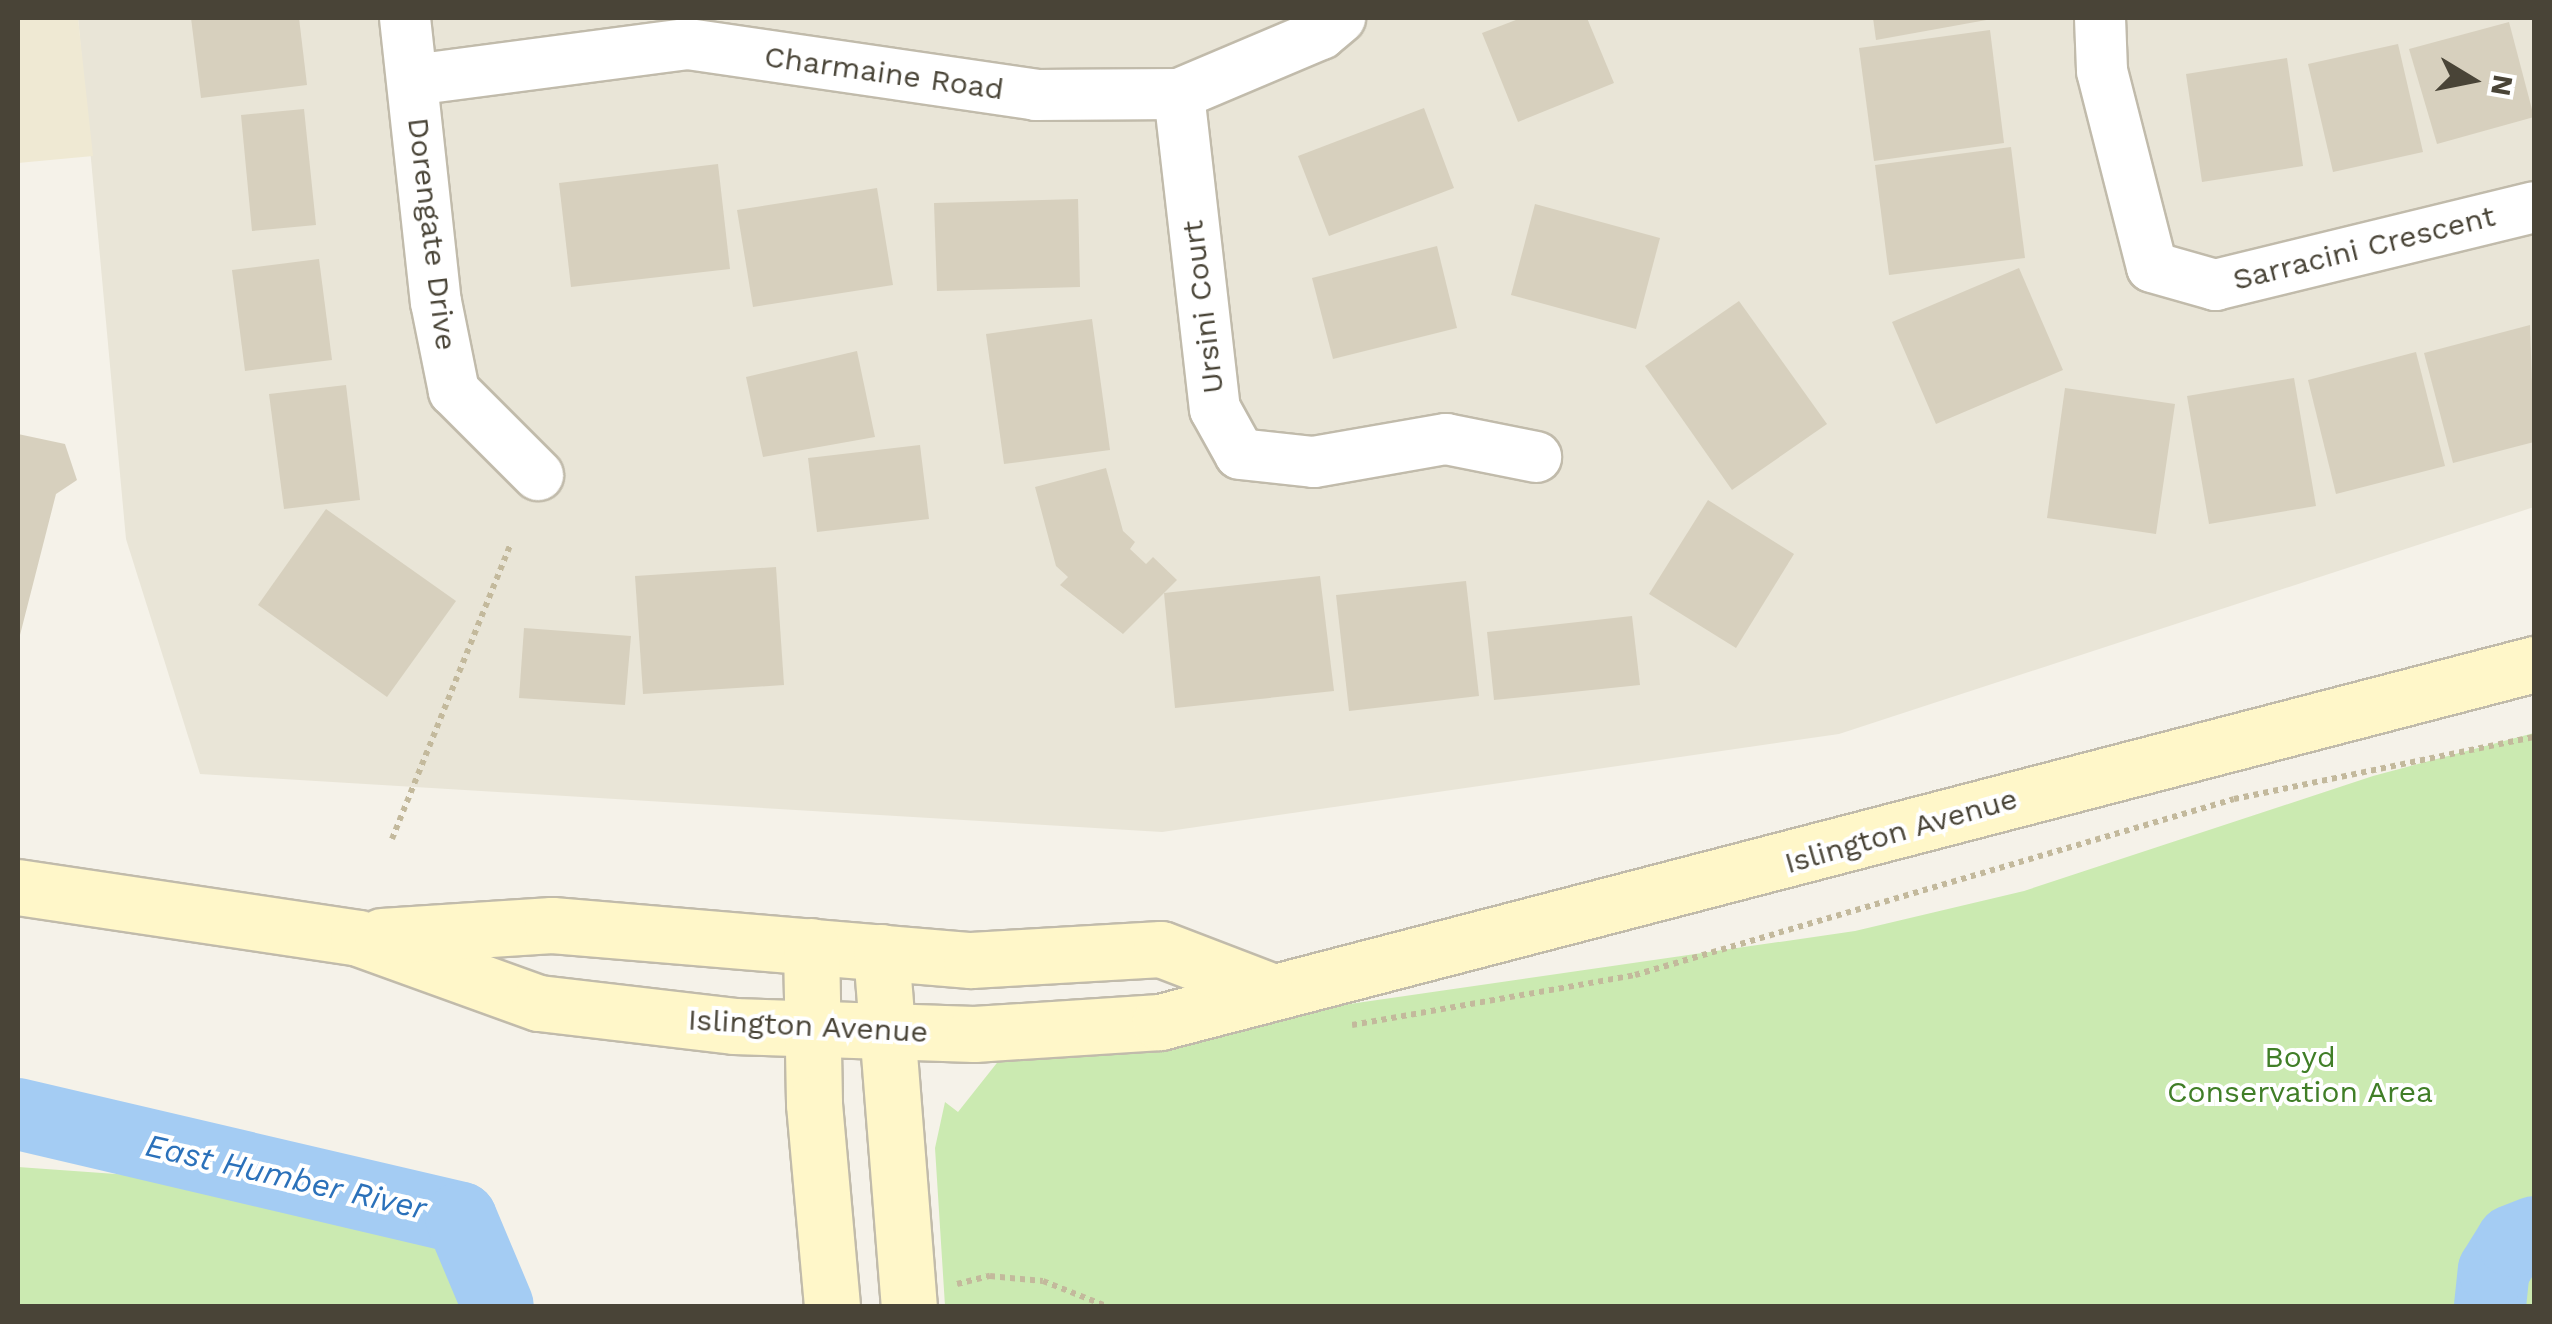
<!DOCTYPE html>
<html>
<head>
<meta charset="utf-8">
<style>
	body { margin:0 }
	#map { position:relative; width:2552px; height:1324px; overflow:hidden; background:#f5f2e9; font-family:"Work Sans",sans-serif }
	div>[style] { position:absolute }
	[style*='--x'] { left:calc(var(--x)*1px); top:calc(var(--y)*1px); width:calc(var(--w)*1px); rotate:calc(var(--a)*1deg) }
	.residential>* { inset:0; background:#e9e5d7 }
	.education>* { inset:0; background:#efe9d3 }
	.green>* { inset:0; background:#cbeab1 }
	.river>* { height:72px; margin:-36px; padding:0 36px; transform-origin:36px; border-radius:36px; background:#a4ccf3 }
	.building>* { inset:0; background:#d7d0be }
	.path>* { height:6px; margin-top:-3px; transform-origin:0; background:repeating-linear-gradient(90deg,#c3b99c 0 5px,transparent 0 10px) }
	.roads { filter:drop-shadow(2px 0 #c1bbab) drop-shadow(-2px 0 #c1bbab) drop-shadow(0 2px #c1bbab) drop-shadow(0 -2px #c1bbab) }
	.minor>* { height:50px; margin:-25px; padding:0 25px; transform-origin:25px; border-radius:25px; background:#fff }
	.secondary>* { height:55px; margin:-27.5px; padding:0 27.5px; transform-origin:27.5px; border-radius:27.5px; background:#fff7c9 }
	span { translate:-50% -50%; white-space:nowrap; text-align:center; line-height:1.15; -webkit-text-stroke:8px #fff; paint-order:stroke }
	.street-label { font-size:30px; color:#494437 }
	.park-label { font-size:30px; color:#407e27 }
	.water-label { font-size:32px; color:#2b71ba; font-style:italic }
	.frame { position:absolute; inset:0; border:20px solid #494437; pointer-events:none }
	.north { position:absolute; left:2422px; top:30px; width:100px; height:100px; -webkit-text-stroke:8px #fff; paint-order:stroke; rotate:100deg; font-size:28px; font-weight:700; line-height:40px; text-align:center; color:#494437 }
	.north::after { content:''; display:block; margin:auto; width:35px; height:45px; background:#494437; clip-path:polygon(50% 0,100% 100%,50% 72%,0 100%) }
</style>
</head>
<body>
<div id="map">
	<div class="residential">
		<div style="clip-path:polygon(78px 18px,2534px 18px,2534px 507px,1839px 734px,1162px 832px,200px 774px,126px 539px)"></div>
	</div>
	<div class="education">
		<div style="clip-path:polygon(18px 18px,78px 18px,93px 156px,18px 163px)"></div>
	</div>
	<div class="green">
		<div style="clip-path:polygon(2534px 733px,2534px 1306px,945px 1306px,935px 1148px,945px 1102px,958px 1112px,1004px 1054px,1855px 931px,2024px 891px,2373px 776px)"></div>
		<div style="clip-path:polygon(18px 1167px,311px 1188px,416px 1214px,465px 1249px,486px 1306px,18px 1306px)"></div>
	</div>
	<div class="river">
		<div style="--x:18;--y:1114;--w:455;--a:13.2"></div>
		<div style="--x:461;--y:1218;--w:95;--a:67.2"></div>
		<div style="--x:2490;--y:1306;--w:36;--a:-84"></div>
		<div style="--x:2494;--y:1270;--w:34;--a:-58"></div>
		<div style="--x:2512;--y:1241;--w:24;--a:-22"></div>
	</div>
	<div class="building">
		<div style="clip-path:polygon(191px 18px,299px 18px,307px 85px,201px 98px)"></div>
		<div style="clip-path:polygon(1521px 18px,1587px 18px,1614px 83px,1518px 122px,1482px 33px)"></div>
		<div style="clip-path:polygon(1873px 18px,1992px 18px,1992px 19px,1876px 40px)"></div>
		<div style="clip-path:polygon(2509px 22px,2534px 117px,2437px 144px,2409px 49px)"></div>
		<div style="clip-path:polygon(1990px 30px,2004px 143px,1874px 161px,1859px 48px)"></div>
		<div style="clip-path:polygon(2398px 44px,2423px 152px,2333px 172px,2308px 64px)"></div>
		<div style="clip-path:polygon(2287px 58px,2303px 166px,2202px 182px,2186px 74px)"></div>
		<div style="clip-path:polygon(1424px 108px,1454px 188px,1329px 236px,1298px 156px)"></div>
		<div style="clip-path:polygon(304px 109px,316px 225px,252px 231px,241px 115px)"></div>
		<div style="clip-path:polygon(2011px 147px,2025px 258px,1889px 275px,1875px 165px)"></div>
		<div style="clip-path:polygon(718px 164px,730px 269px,571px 287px,559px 183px)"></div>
		<div style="clip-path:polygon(877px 188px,893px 285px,753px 307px,737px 210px)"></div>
		<div style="clip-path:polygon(1078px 199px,1080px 287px,937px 291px,934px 203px)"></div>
		<div style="clip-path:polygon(1535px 204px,1660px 238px,1636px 329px,1511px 295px)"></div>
		<div style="clip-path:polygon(1437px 246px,1457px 328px,1333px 359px,1312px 278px)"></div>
		<div style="clip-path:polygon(319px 259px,332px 360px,245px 371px,232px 270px)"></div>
		<div style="clip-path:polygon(2019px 268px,2063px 370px,1936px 424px,1892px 322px)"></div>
		<div style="clip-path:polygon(1739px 301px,1827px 424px,1732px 490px,1645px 366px)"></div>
		<div style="clip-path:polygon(1092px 319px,1110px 450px,1004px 464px,986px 334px)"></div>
		<div style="clip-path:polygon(2530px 325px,2534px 442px,2453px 463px,2424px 353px)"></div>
		<div style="clip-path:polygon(857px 351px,875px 437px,763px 457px,746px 377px)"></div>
		<div style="clip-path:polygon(2416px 352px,2445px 466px,2336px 494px,2308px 380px)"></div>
		<div style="clip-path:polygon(2294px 378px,2316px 506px,2209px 524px,2187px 396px)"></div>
		<div style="clip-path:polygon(346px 385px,360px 500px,284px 509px,269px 394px)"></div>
		<div style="clip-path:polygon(2065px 388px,2175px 404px,2156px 534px,2047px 518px)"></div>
		<div style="clip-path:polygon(18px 434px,65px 444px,77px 480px,56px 494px,19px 639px)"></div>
		<div style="clip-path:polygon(920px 445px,929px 519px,817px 532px,808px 458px)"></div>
		<div style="clip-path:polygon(1106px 468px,1123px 531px,1135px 542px,1130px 549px,1146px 564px,1153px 557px,1177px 580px,1123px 634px,1060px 585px,1068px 577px,1056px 566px,1035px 487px)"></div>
		<div style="clip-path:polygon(1708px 500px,1794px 554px,1736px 648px,1649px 594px)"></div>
		<div style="clip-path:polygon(326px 509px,456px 601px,387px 697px,258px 605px)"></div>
		<div style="clip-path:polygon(776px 567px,784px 685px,643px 694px,635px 576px)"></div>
		<div style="clip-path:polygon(1320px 576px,1334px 691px,1175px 708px,1164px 593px)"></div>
		<div style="clip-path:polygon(1466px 581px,1479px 696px,1349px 711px,1336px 595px)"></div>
		<div style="clip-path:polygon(1632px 616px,1640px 685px,1494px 700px,1487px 632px)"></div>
		<div style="clip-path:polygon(524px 628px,631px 636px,625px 705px,519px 698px)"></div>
	</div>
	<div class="path">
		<div style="--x:392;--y:839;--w:319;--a:-68.1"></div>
		<div style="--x:1352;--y:1025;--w:287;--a:-10"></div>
		<div style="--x:1635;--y:975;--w:624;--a:-16.37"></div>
		<div style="--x:2234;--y:799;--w:306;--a:-11.7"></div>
		<div style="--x:957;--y:1284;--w:34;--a:-14"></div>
		<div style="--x:990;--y:1276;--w:53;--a:5.4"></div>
		<div style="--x:1043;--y:1281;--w:68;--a:21.6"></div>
	</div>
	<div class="roads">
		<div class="minor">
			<div style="--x:405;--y:18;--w:286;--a:83.8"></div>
			<div style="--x:436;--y:302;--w:91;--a:78.6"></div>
			<div style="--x:454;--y:391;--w:119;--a:45"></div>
			<div style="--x:2100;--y:18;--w:53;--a:87.8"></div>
			<div style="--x:2102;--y:71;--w:202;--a:75.7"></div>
			<div style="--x:2152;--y:267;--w:66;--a:15.9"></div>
			<div style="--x:2215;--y:285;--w:328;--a:-13.7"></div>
			<div style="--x:413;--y:80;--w:277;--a:-7.5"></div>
			<div style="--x:688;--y:44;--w:352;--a:8.3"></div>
			<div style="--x:1036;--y:95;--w:143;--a:-0.4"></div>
			<div style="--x:1179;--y:94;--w:154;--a:-22.9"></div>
			<div style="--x:1321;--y:34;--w:25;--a:-40"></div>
			<div style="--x:1179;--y:94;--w:317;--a:83.5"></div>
			<div style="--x:1215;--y:409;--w:51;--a:60.9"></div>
			<div style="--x:1240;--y:454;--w:74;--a:6.2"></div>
			<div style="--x:1314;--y:462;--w:134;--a:-9.9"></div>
			<div style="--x:1446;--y:439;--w:92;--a:11.3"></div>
		</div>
		<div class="secondary">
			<div style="--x:18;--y:887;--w:344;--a:8.5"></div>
			<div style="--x:358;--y:938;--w:192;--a:19.8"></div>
			<div style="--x:539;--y:1003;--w:196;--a:6.7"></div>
			<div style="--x:734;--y:1026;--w:240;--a:1.9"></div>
			<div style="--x:974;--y:1034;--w:186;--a:-3.7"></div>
			<div style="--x:1160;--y:1022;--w:1420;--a:-14.6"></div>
			<div style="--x:382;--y:936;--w:170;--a:-3.7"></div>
			<div style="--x:552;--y:925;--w:420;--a:4.8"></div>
			<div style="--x:971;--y:960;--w:190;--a:-3.3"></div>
			<div style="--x:1161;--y:949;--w:111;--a:21"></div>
			<div style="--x:811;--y:946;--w:158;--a:88.9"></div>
			<div style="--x:814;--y:1104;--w:203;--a:84.9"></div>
			<div style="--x:881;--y:952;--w:355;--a:85.5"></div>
		</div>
	</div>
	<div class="street-label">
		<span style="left:884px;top:73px;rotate:8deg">Charmaine Road</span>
		<span style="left:432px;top:234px;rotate:83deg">Dorengate Drive</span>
		<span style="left:2364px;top:248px;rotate:-14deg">Sarracini Crescent</span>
		<span style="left:1203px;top:307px;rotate:-97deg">Ursini Court</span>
		<span style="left:1901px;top:831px;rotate:-16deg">Islington Avenue</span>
		<span style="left:808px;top:1026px;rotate:3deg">Islington Avenue</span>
	</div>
	<div class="park-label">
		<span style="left:2300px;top:1074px">Boyd<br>Conservation Area</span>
	</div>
	<div class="water-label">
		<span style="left:286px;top:1177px;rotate:13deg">East Humber River</span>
	</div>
	<div class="frame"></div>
	<div class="north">N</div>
</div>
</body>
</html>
